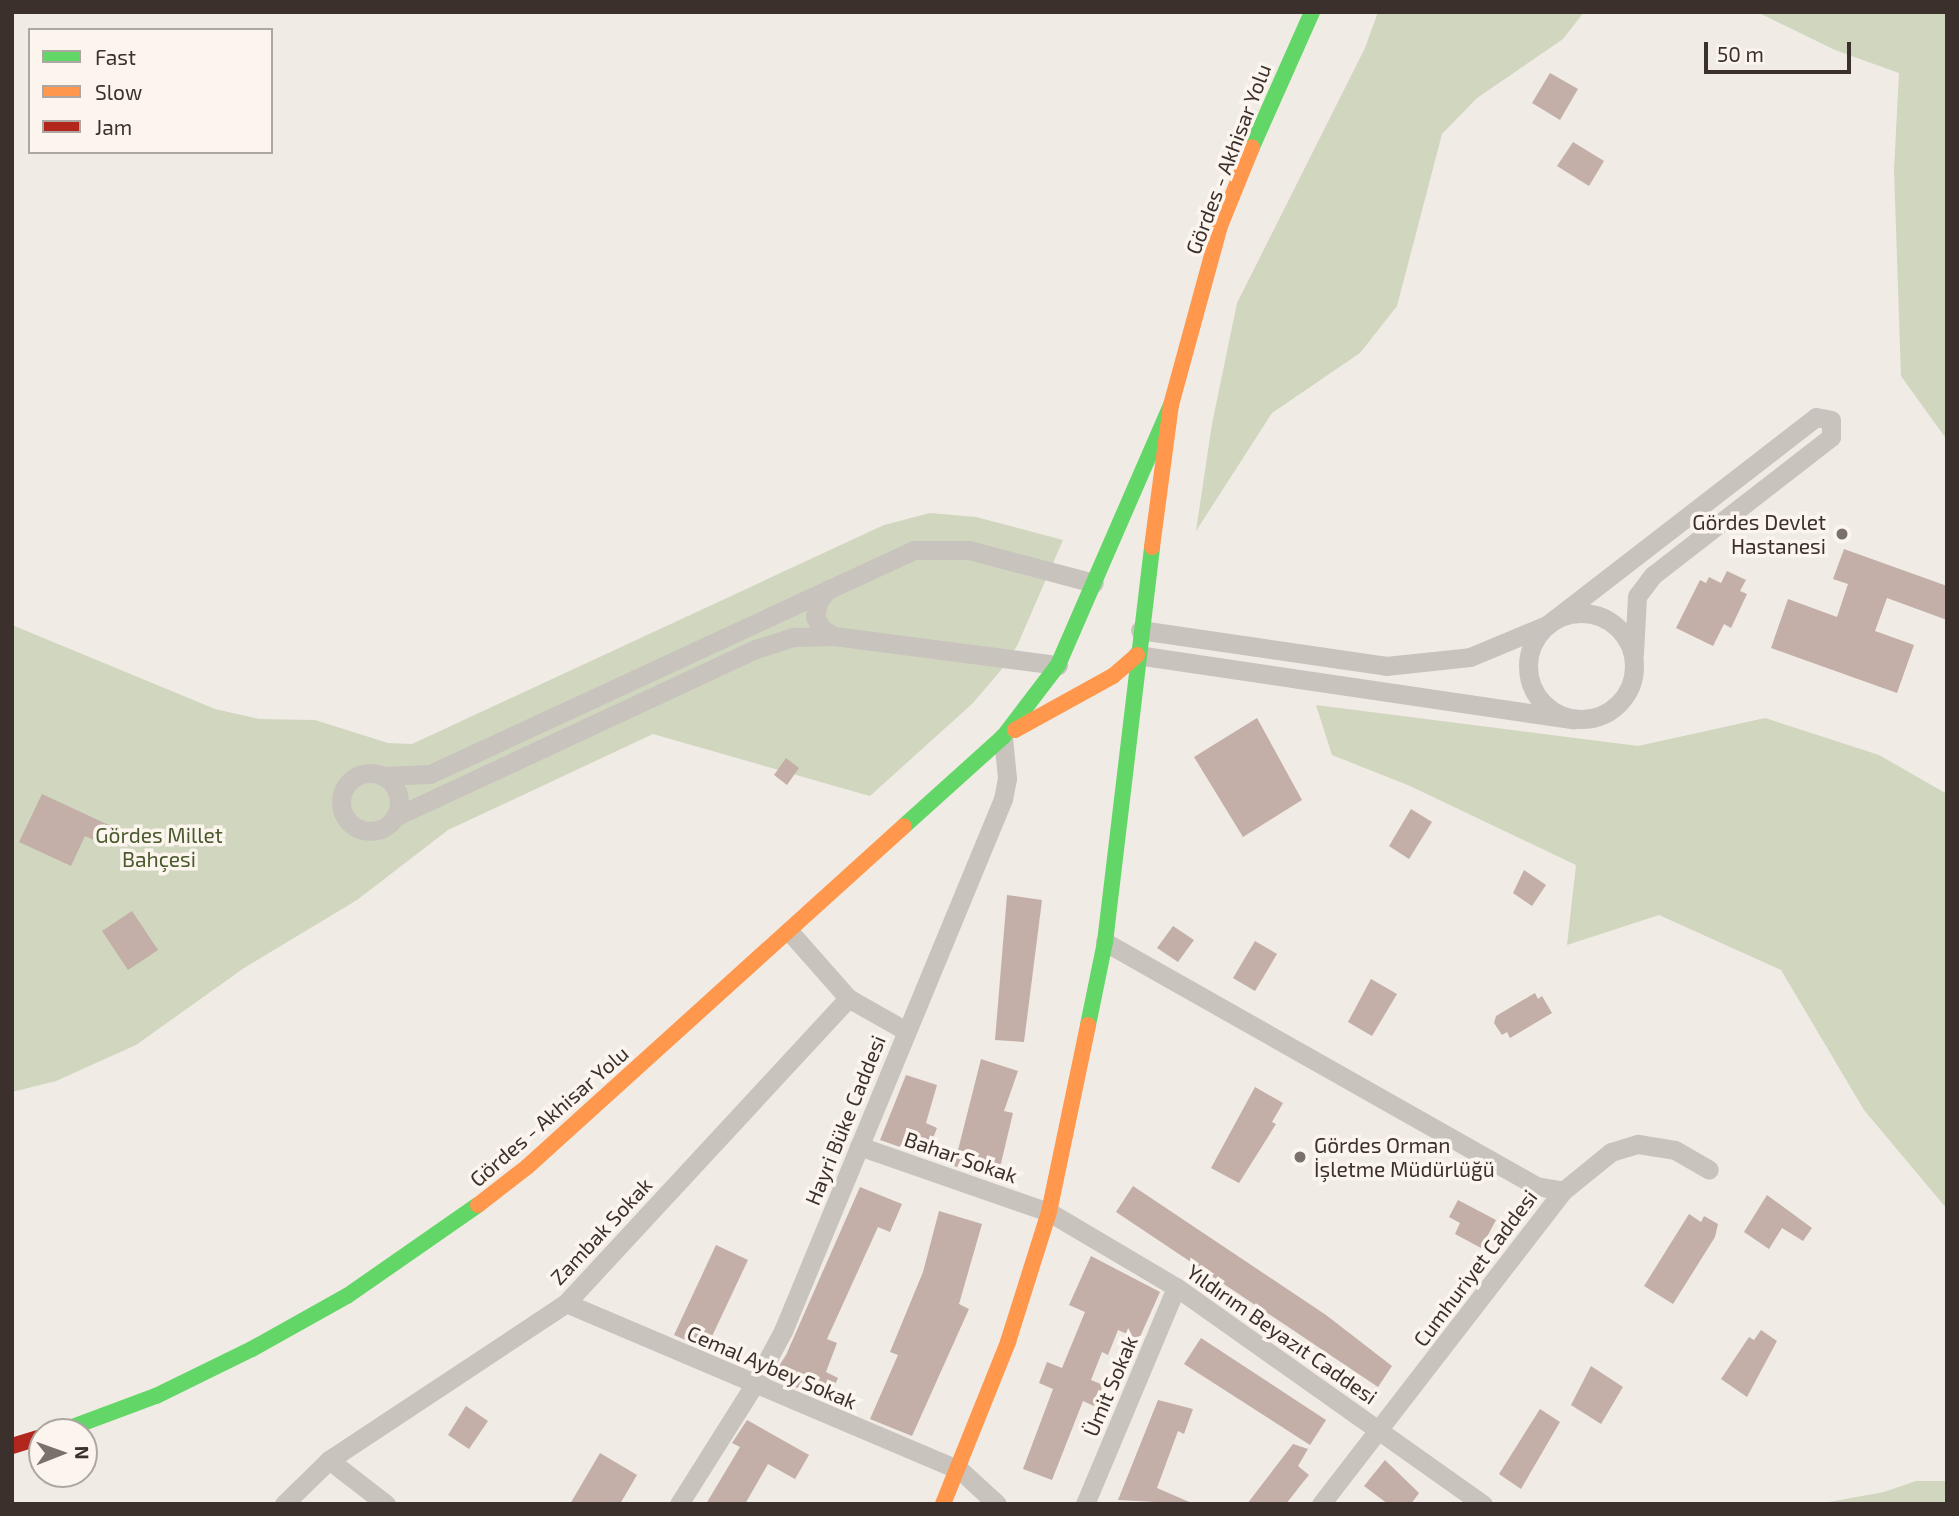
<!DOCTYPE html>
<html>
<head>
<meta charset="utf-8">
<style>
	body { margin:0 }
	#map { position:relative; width:1959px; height:1516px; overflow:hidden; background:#f0ebe5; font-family:"Exo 2",sans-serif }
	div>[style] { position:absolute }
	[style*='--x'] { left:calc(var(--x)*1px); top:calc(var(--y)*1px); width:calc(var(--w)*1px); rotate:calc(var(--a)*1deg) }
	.green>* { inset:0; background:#d1d6bf }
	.building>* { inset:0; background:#c3afa7 }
	.street>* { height:19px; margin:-9.5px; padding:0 9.5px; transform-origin:9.5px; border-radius:9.5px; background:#c9c3be }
	.street>.ring { margin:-9.5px; padding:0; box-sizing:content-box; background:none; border:19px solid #c9c3be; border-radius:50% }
	.fast>* { height:16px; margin:-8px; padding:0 8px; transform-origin:8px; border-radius:8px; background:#63d668 }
	.slow>* { height:16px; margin:-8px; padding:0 8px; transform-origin:8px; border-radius:8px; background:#ff974d }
	.jam>* { height:16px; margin:-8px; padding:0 8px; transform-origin:8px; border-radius:8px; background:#b3261e }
	.dots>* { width:19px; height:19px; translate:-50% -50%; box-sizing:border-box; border:4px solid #fbf5ee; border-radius:50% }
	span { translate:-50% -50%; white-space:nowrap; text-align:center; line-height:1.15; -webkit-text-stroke:7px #fbf5ee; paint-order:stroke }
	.street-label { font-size:21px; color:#3b302b }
	.poi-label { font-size:21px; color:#3b302b }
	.right { translate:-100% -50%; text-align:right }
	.left { translate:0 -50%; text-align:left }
	.park-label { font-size:21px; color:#4a5a2e }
	.frame { position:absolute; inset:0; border:14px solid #3b302b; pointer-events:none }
	.legend { position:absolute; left:28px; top:28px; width:245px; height:126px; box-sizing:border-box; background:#fbf5ee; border:2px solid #aea6a0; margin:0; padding:9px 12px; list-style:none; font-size:21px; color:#3b302b }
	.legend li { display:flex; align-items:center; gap:14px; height:35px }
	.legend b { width:35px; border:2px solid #aea6a0 }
	.north { position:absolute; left:28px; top:1418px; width:70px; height:70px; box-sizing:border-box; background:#fbf5ee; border:2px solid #aea6a0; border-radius:50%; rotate:89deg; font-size:19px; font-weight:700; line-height:28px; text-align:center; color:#3b302b }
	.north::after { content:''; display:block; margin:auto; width:24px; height:32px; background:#7a716c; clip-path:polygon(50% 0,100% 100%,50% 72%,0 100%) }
	.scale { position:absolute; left:1704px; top:42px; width:147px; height:32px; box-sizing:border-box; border:4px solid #3b302b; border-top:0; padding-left:9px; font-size:21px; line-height:24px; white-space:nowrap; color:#3b302b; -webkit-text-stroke:5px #fbf5ee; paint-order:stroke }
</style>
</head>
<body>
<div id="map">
	<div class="green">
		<div style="clip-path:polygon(1378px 12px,1584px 12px,1563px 39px,1477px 98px,1442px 134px,1397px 306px,1360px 353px,1272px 413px,1196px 531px,1212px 424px,1237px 303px,1365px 48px)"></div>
		<div style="clip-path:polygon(1757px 12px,1947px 12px,1947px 440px,1901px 376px,1894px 170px,1899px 73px,1835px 50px)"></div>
		<div style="clip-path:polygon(930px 513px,976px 517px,1063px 540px,1017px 646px,1001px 670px,973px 703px,870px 796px,653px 734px,448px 830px,357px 900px,244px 968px,136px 1045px,56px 1081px,12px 1092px,12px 625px,215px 709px,259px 719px,315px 720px,388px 743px,412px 744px,884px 525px)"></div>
		<div style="clip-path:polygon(1316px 705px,1638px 746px,1765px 718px,1879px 755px,1947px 794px,1947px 1209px,1864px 1110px,1781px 970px,1659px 915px,1567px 945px,1576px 865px,1410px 786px,1332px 755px)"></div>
		<div style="clip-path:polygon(1916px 1481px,1947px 1481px,1947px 1504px,1818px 1504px,1884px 1492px)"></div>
	</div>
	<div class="building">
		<div style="clip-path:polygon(1550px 73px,1578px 89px,1560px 120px,1532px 103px)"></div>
		<div style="clip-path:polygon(1573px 142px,1604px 161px,1589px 186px,1557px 166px)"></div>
		<div style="clip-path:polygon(1844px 549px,1947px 586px,1947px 620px,1887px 598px,1875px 631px,1914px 645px,1897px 693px,1771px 648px,1788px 599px,1837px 617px,1848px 584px,1833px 579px)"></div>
		<div style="clip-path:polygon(1727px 571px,1746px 580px,1740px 591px,1747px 594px,1731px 628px,1724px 624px,1713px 646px,1676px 628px,1700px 580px,1706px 583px,1709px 577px,1721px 583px)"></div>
		<div style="clip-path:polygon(1257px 718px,1302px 800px,1243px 837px,1194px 757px)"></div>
		<div style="clip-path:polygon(786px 758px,799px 768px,787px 785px,774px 775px)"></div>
		<div style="clip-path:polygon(42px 794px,113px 827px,104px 845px,85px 836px,71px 866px,19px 842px)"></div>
		<div style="clip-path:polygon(1411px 809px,1432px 822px,1409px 859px,1389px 846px)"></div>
		<div style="clip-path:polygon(1524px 870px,1546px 885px,1532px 906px,1513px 893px)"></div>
		<div style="clip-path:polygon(1007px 895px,1042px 900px,1024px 1042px,995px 1040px)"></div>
		<div style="clip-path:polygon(132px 911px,158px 950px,128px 970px,102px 931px)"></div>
		<div style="clip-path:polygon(1173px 926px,1194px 940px,1178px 962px,1157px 948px)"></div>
		<div style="clip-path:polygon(1255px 941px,1277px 954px,1255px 991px,1233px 978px)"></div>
		<div style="clip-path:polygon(1371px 979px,1397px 994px,1372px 1036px,1348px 1022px)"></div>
		<div style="clip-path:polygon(1535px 993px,1538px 999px,1542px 996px,1552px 1013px,1510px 1038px,1507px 1032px,1502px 1035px,1494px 1023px,1496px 1016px)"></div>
		<div style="clip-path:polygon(981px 1059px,1018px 1071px,1004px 1111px,1013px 1113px,997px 1180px,954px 1166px)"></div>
		<div style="clip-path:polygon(906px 1075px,937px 1085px,926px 1123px,937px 1128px,926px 1156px,880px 1140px)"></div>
		<div style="clip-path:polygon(1255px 1087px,1283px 1103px,1272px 1122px,1276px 1124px,1239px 1183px,1211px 1168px)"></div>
		<div style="clip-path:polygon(1133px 1186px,1326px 1315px,1392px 1366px,1378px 1387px,1116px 1212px)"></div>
		<div style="clip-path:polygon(860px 1187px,902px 1204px,890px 1232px,878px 1227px,827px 1339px,837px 1343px,826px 1372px,838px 1378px,828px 1401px,772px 1377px,786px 1355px)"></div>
		<div style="clip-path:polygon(1767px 1195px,1812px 1228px,1803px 1241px,1782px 1228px,1769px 1249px,1744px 1232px)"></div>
		<div style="clip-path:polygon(1458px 1200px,1496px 1220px,1481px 1248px,1455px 1234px,1460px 1223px,1449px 1217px)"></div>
		<div style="clip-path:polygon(939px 1211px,982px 1224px,959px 1304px,969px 1309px,912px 1436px,870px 1419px,898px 1355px,890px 1352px,923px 1272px)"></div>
		<div style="clip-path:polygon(1689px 1214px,1701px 1222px,1704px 1216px,1718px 1224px,1715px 1237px,1673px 1304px,1644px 1286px)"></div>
		<div style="clip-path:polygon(716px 1245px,748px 1260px,706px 1349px,674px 1335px)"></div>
		<div style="clip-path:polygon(1091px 1256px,1160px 1292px,1139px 1339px,1118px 1330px,1108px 1355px,1102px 1352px,1091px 1380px,1103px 1385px,1094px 1406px,1083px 1401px,1052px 1480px,1023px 1469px,1053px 1389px,1039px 1383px,1047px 1362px,1062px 1368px,1085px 1312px,1069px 1305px)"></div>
		<div style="clip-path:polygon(1761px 1330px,1777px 1341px,1747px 1397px,1721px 1379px,1749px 1337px,1754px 1340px)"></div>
		<div style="clip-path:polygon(1201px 1338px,1326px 1420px,1310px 1445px,1184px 1364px)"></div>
		<div style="clip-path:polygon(1591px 1366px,1623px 1387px,1601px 1424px,1571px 1405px)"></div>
		<div style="clip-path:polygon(1158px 1400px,1193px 1409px,1184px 1434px,1178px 1431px,1157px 1488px,1194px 1504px,1118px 1500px)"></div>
		<div style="clip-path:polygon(466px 1406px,488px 1421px,469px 1449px,448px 1435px)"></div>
		<div style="clip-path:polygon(1540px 1409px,1560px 1422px,1521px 1489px,1499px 1474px)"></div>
		<div style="clip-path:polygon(747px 1420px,809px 1455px,795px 1479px,768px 1464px,745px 1504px,706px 1504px,740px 1447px,732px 1443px)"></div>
		<div style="clip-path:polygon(1293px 1444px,1308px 1449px,1298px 1466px,1309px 1475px,1300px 1486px,1286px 1504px,1247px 1504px)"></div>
		<div style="clip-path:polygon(600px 1453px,637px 1475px,620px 1504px,570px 1504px)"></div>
		<div style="clip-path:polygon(1385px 1460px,1419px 1493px,1411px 1504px,1388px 1504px,1364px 1486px)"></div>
	</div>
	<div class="street">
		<div style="--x:828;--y:589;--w:16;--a:128"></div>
		<div style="--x:818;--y:602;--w:15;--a:101"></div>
		<div style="--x:815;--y:617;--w:14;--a:60"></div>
		<div style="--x:822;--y:629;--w:14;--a:30"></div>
		<div class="ring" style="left:1528px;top:613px;width:87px;height:87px"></div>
		<div style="--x:1140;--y:630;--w:249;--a:8.3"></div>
		<div style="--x:1386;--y:666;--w:84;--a:-6.1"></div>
		<div style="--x:1470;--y:657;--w:83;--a:-22.6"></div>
		<div style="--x:1547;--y:625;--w:340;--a:-37.7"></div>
		<div style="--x:1816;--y:417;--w:15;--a:11"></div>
		<div style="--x:1831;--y:420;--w:17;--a:90"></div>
		<div style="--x:1831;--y:437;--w:225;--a:142.2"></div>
		<div style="--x:1653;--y:575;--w:26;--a:127"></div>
		<div style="--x:1637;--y:596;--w:58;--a:93"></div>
		<div style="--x:1137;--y:655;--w:441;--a:8.4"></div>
		<div class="ring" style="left:341px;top:773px;width:39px;height:39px"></div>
		<div style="--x:382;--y:776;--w:48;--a:-2.4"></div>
		<div style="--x:430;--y:774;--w:533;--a:-24.84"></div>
		<div style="--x:914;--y:550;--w:55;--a:0"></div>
		<div style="--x:969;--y:550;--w:129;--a:14.8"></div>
		<div style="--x:395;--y:817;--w:398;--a:-25"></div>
		<div style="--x:756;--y:649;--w:40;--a:-18"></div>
		<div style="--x:794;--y:637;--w:40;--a:-1.4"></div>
		<div style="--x:834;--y:636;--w:226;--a:7.4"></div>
		<div style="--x:789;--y:931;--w:89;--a:48.6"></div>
		<div style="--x:848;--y:998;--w:67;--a:29.6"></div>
		<div style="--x:1105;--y:942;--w:495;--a:29.5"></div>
		<div style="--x:1536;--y:1186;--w:27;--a:10"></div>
		<div style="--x:859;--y:1146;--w:201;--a:19.2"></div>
		<div style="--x:1049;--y:1212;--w:147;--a:30.6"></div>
		<div style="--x:1176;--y:1287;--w:376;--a:35.3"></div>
		<div style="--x:566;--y:1303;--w:428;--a:23"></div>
		<div style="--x:960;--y:1470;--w:50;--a:42.6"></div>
		<div style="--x:329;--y:1460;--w:72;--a:37.7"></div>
		<div style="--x:284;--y:1504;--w:63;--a:-44.4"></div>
		<div style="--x:329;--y:1460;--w:284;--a:-33.5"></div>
		<div style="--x:566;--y:1303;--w:415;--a:-47.2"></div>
		<div style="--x:679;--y:1504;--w:141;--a:-57.8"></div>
		<div style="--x:754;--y:1385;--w:61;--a:-61.8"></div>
		<div style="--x:783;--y:1331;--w:576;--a:-67.53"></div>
		<div style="--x:1003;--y:799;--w:21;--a:-79"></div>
		<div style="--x:1007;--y:778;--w:41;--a:-95.6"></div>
		<div style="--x:1085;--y:1504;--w:235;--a:-67.2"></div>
		<div style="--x:1321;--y:1504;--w:396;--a:-52.3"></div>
		<div style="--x:1563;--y:1191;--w:62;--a:-39.1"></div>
		<div style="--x:1611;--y:1152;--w:28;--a:-17"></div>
		<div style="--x:1638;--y:1144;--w:37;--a:9"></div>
		<div style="--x:1675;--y:1150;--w:39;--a:30"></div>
	</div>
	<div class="fast">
		<div style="--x:1252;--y:147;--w:148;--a:-66"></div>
		<div style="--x:904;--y:826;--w:133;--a:-42"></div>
		<div style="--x:1003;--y:737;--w:91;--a:-52.6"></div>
		<div style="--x:1058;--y:665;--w:283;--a:-66.5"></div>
		<div style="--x:1088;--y:1025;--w:85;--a:-78.4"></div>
		<div style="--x:1105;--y:942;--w:398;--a:-83.2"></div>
		<div style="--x:59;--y:1432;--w:103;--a:-20.4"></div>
		<div style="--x:156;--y:1396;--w:107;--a:-26.1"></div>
		<div style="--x:252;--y:1349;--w:109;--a:-29.2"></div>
		<div style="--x:347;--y:1296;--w:160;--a:-34.8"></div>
	</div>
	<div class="slow">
		<div style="--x:1152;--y:547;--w:143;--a:-82.4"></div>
		<div style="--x:1171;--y:405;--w:186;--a:-74.7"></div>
		<div style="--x:1220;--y:226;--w:85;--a:-67.9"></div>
		<div style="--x:1015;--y:730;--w:112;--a:-28.9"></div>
		<div style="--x:1113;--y:676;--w:32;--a:-41"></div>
		<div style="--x:478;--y:1205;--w:62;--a:-37.8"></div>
		<div style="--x:527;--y:1167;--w:508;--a:-42.13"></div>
		<div style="--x:943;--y:1504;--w:175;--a:-68.1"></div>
		<div style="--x:1008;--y:1342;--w:136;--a:-72.5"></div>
		<div style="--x:1049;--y:1212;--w:191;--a:-78.2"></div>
	</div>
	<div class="jam">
		<div style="--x:12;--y:1446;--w:31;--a:-17"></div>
	</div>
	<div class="dots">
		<div style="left:1842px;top:534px;background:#7a716c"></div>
		<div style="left:1300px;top:1157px;background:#7a716c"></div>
	</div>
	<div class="street-label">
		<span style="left:1228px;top:159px;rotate:-69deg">Gördes - Akhisar Yolu</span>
		<span style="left:549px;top:1116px;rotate:-41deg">Gördes - Akhisar Yolu</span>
		<span style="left:845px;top:1120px;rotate:-68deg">Hayri Büke Caddesi</span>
		<span style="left:961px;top:1157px;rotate:19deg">Bahar Sokak</span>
		<span style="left:601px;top:1231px;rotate:-47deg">Zambak Sokak</span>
		<span style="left:1475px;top:1268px;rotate:-53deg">Cumhuriyet Caddesi</span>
		<span style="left:1282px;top:1334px;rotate:35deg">Yıldırım Beyazıt Caddesi</span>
		<span style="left:772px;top:1367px;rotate:23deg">Cemal Aybey Sokak</span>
		<span style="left:1110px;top:1386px;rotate:-67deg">Ümit Sokak</span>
	</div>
	<div class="poi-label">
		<span class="right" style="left:1826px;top:534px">Gördes Devlet<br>Hastanesi</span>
		<span class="left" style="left:1314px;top:1157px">Gördes Orman<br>İşletme Müdürlüğü</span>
	</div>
	<div class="park-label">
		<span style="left:159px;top:847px">Gördes Millet<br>Bahçesi</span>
	</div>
	<div class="frame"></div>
	<ul class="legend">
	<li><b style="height:9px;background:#63d668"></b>Fast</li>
	<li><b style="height:9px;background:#ff974d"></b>Slow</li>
	<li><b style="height:9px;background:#b3261e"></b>Jam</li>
	</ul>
	<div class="north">N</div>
	<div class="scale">50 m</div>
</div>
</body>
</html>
